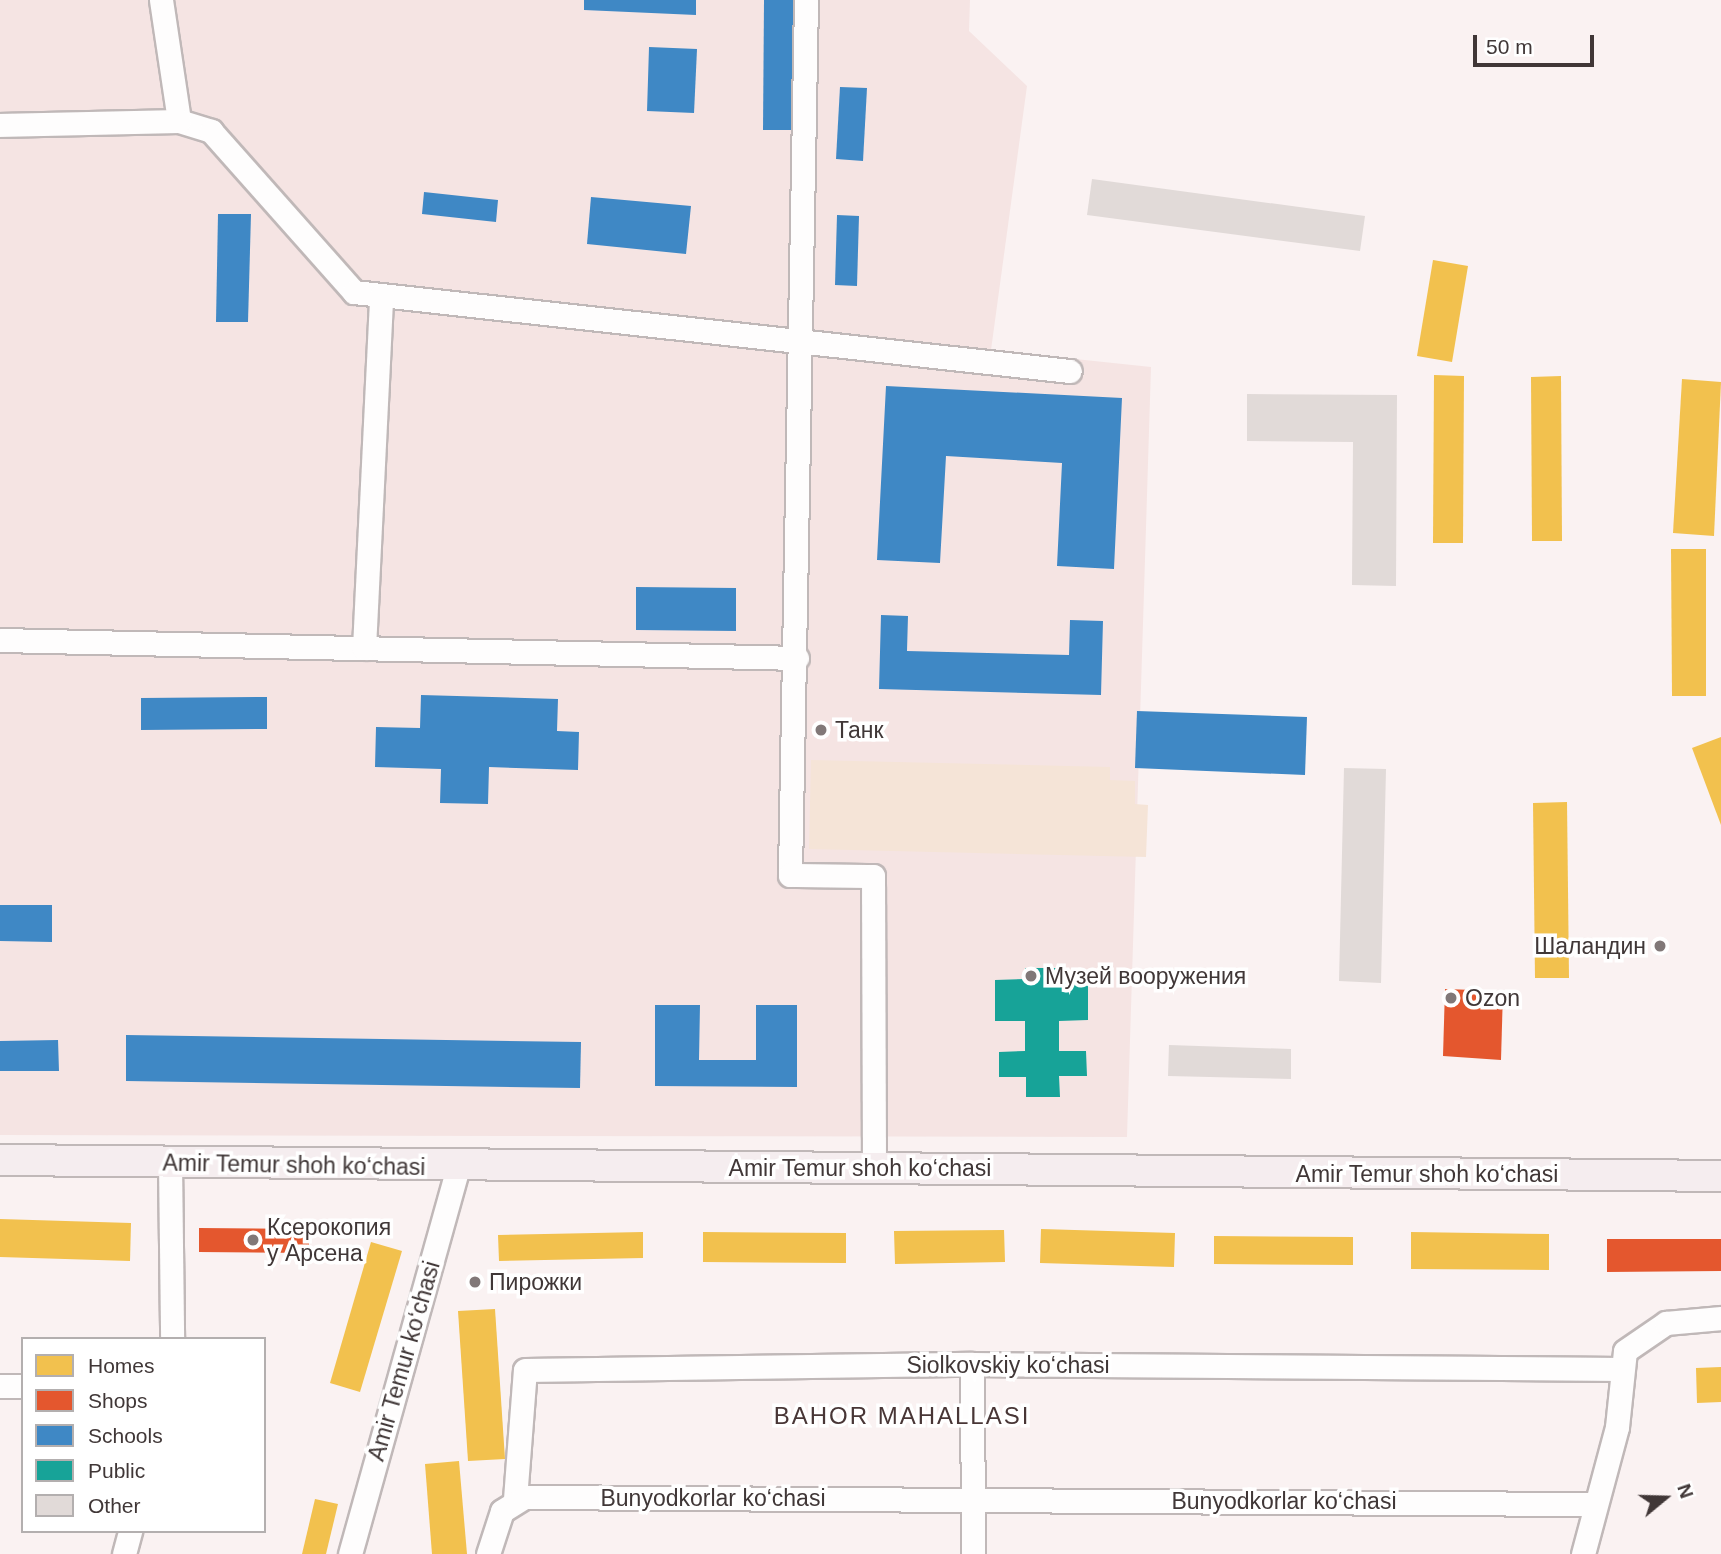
<!DOCTYPE html>
<html>
<head>
<meta charset="utf-8">
<style>
	body { margin:0 }
	#map { position:relative; width:1721px; height:1554px; overflow:hidden; background:#faf2f2; font-family:Helvetica,sans-serif }
	div>[style] { position:absolute }
	[style*='--x'] { left:calc(var(--x)*1px); top:calc(var(--y)*1px); width:calc(var(--w)*1px); rotate:calc(var(--a)*1deg) }
	.built>* { inset:0; background:#f5e4e3 }
	.green>* { inset:0; background:#f5e4d7 }
	.homes>* { inset:0; background:#f2c14e }
	.shops>* { inset:0; background:#e4572e }
	.schools>* { inset:0; background:#3f88c5 }
	.public>* { inset:0; background:#17a398 }
	.building>* { inset:0; background:#e1dad8 }
	.roads { filter:drop-shadow(2px 0 #c0b8b8) drop-shadow(-2px 0 #c0b8b8) drop-shadow(0 2px #c0b8b8) drop-shadow(0 -2px #c0b8b8) }
	.minor>* { height:23px; margin:-11.5px; padding:0 11.5px; transform-origin:11.5px; border-radius:11.5px; background:#fefdfd }
	.major>* { height:30px; margin:-15px; padding:0 15px; transform-origin:15px; border-radius:15px; background:#f5edef }
	.dots>* { width:19px; height:19px; translate:-50% -50%; box-sizing:border-box; border:4px solid #fff; border-radius:50% }
	span { translate:-50% -50%; white-space:nowrap; text-align:center; line-height:1.15; -webkit-text-stroke:7px #fff; paint-order:stroke }
	.poi-label { font-size:23px; color:#403737 }
	.left { translate:0 -50%; text-align:left }
	.right { translate:-100% -50%; text-align:right }
	.street-label { font-size:23px; color:#403737 }
	.neighbourhood-label { font-size:24px; color:#483636; letter-spacing:2px }
	.legend { position:absolute; left:21px; top:1337px; width:245px; height:196px; box-sizing:border-box; background:#fff; border:2px solid #b3afaf; margin:0; padding:9px 12px; list-style:none; font-size:21px; color:#403737 }
	.legend li { display:flex; align-items:center; gap:14px; height:35px }
	.legend b { width:35px; border:2px solid #b3afaf }
	.north { position:absolute; left:1630px; top:1463px; width:70px; height:70px; -webkit-text-stroke:5px #fff; paint-order:stroke; rotate:71deg; font-size:19px; font-weight:700; line-height:28px; text-align:center; color:#403737 }
	.north::after { content:''; display:block; margin:auto; width:24px; height:32px; background:#403737; clip-path:polygon(50% 0,100% 100%,50% 72%,0 100%) }
	.scale { position:absolute; left:1473px; top:35px; width:121px; height:32px; box-sizing:border-box; border:4px solid #403737; border-top:0; padding-left:9px; font-size:21px; line-height:24px; white-space:nowrap; color:#403737; -webkit-text-stroke:5px #fff; paint-order:stroke }
</style>
</head>
<body>
<div id="map">
	<div class="built">
		<div style="clip-path:polygon(0 0,970px 0,969px 31px,1027px 86px,991px 350px,1151px 367px,1127px 1137px,0 1135px)"></div>
	</div>
	<div class="green">
		<div style="clip-path:polygon(811px 760px,1110px 767px,1110px 780px,1135px 781px,1135px 804px,1148px 805px,1146px 857px,809px 849px)"></div>
	</div>
	<div class="homes">
		<div style="clip-path:polygon(1433px 260px,1468px 266px,1452px 362px,1417px 356px)"></div>
		<div style="clip-path:polygon(1434px 375px,1464px 376px,1463px 543px,1433px 543px)"></div>
		<div style="clip-path:polygon(1561px 376px,1562px 541px,1532px 541px,1531px 377px)"></div>
		<div style="clip-path:polygon(1682px 379px,1721px 382px,1714px 536px,1673px 533px)"></div>
		<div style="clip-path:polygon(1671px 549px,1706px 549px,1706px 696px,1672px 696px)"></div>
		<div style="clip-path:polygon(1721px 737px,1721px 825px,1692px 748px)"></div>
		<div style="clip-path:polygon(1567px 802px,1569px 978px,1535px 978px,1533px 803px)"></div>
		<div style="clip-path:polygon(0 1219px,131px 1223px,130px 1261px,0 1257px)"></div>
		<div style="clip-path:polygon(1041px 1229px,1175px 1233px,1174px 1267px,1040px 1263px)"></div>
		<div style="clip-path:polygon(1004px 1230px,1005px 1262px,895px 1264px,894px 1231px)"></div>
		<div style="clip-path:polygon(643px 1232px,643px 1258px,499px 1261px,498px 1235px)"></div>
		<div style="clip-path:polygon(703px 1232px,846px 1233px,846px 1263px,703px 1262px)"></div>
		<div style="clip-path:polygon(1411px 1232px,1549px 1234px,1549px 1270px,1411px 1269px)"></div>
		<div style="clip-path:polygon(1214px 1236px,1353px 1237px,1353px 1265px,1214px 1264px)"></div>
		<div style="clip-path:polygon(371px 1242px,402px 1251px,360px 1392px,330px 1383px)"></div>
		<div style="clip-path:polygon(495px 1309px,505px 1459px,468px 1461px,458px 1311px)"></div>
		<div style="clip-path:polygon(1721px 1367px,1721px 1402px,1697px 1403px,1696px 1368px)"></div>
		<div style="clip-path:polygon(459px 1461px,467px 1554px,432px 1554px,425px 1464px)"></div>
		<div style="clip-path:polygon(315px 1499px,338px 1504px,326px 1554px,302px 1554px)"></div>
	</div>
	<div class="shops">
		<div style="clip-path:polygon(1445px 989px,1503px 991px,1501px 1060px,1443px 1056px)"></div>
		<div style="clip-path:polygon(199px 1228px,309px 1229px,309px 1253px,199px 1252px)"></div>
		<div style="clip-path:polygon(1607px 1239px,1721px 1239px,1721px 1271px,1607px 1272px)"></div>
	</div>
	<div class="schools">
		<div style="clip-path:polygon(584px 0,696px 0,696px 15px,584px 10px)"></div>
		<div style="clip-path:polygon(764px 0,800px 0,798px 130px,763px 130px)"></div>
		<div style="clip-path:polygon(649px 47px,697px 49px,694px 113px,647px 111px)"></div>
		<div style="clip-path:polygon(840px 87px,867px 88px,863px 161px,836px 159px)"></div>
		<div style="clip-path:polygon(424px 192px,498px 200px,496px 222px,422px 214px)"></div>
		<div style="clip-path:polygon(591px 197px,691px 206px,686px 254px,587px 244px)"></div>
		<div style="clip-path:polygon(218px 214px,251px 214px,248px 322px,216px 322px)"></div>
		<div style="clip-path:polygon(837px 215px,859px 216px,857px 286px,835px 285px)"></div>
		<div style="clip-path:polygon(886px 386px,1122px 398px,1114px 569px,1057px 566px,1062px 463px,946px 456px,940px 563px,877px 560px)"></div>
		<div style="clip-path:polygon(636px 587px,736px 588px,736px 631px,636px 630px)"></div>
		<div style="clip-path:polygon(881px 615px,908px 616px,907px 651px,1069px 655px,1070px 620px,1103px 621px,1101px 695px,879px 689px)"></div>
		<div style="clip-path:polygon(421px 695px,558px 699px,557px 731px,579px 732px,578px 770px,489px 767px,488px 804px,440px 803px,441px 769px,375px 767px,376px 727px,420px 728px)"></div>
		<div style="clip-path:polygon(267px 697px,267px 729px,141px 730px,141px 698px)"></div>
		<div style="clip-path:polygon(1137px 711px,1307px 717px,1305px 775px,1135px 768px)"></div>
		<div style="clip-path:polygon(0 905px,52px 905px,52px 942px,0 941px)"></div>
		<div style="clip-path:polygon(655px 1005px,700px 1005px,699px 1060px,756px 1060px,756px 1005px,797px 1005px,797px 1087px,655px 1086px)"></div>
		<div style="clip-path:polygon(126px 1035px,581px 1042px,580px 1088px,126px 1081px)"></div>
		<div style="clip-path:polygon(58px 1040px,59px 1071px,0 1071px,0 1041px)"></div>
	</div>
	<div class="public">
		<div style="clip-path:polygon(1025px 968px,1058px 968px,1058px 979px,1088px 979px,1088px 1020px,1059px 1021px,1059px 1051px,1086px 1051px,1087px 1076px,1059px 1076px,1060px 1097px,1026px 1097px,1026px 1077px,999px 1077px,999px 1052px,1025px 1051px,1025px 1021px,995px 1021px,995px 980px,1025px 979px)"></div>
	</div>
	<div class="building">
		<div style="clip-path:polygon(1092px 179px,1365px 216px,1360px 251px,1087px 215px)"></div>
		<div style="clip-path:polygon(1247px 394px,1397px 395px,1396px 586px,1352px 585px,1353px 442px,1247px 441px)"></div>
		<div style="clip-path:polygon(1344px 768px,1386px 769px,1381px 983px,1339px 981px)"></div>
		<div style="clip-path:polygon(1169px 1045px,1291px 1049px,1291px 1079px,1168px 1076px)"></div>
	</div>
	<div class="roads">
		<div class="minor">
			<div style="--x:161;--y:0;--w:122;--a:81.5"></div>
			<div style="--x:179;--y:121;--w:34;--a:17"></div>
			<div style="--x:211;--y:131;--w:215;--a:48.4"></div>
			<div style="--x:354;--y:292;--w:720;--a:6.3"></div>
			<div style="--x:806;--y:0;--w:875;--a:91.05"></div>
			<div style="--x:790;--y:875;--w:83;--a:0.7"></div>
			<div style="--x:873;--y:876;--w:291;--a:89.8"></div>
			<div style="--x:0;--y:125;--w:179;--a:-1.3"></div>
			<div style="--x:0;--y:640;--w:797;--a:1.29"></div>
			<div style="--x:364;--y:648;--w:353;--a:-87.2"></div>
			<div style="--x:170;--y:1163;--w:176;--a:89.3"></div>
			<div style="--x:972;--y:1364;--w:190;--a:89.7"></div>
			<div style="--x:0;--y:1386;--w:23;--a:0"></div>
			<div style="--x:515;--y:1499;--w:129;--a:-85.6"></div>
			<div style="--x:525;--y:1370;--w:447;--a:-0.8"></div>
			<div style="--x:972;--y:1364;--w:649;--a:0.44"></div>
			<div style="--x:124;--y:1554;--w:24;--a:-75"></div>
			<div style="--x:350;--y:1554;--w:402;--a:-74.4"></div>
			<div style="--x:488;--y:1554;--w:45;--a:-72"></div>
			<div style="--x:502;--y:1511;--w:26;--a:-32"></div>
			<div style="--x:524;--y:1497;--w:1069;--a:0.38"></div>
			<div style="--x:1583;--y:1554;--w:131;--a:-75"></div>
			<div style="--x:1617;--y:1427;--w:76;--a:-84"></div>
			<div style="--x:1625;--y:1351;--w:50;--a:-34.3"></div>
			<div style="--x:1666;--y:1323;--w:55;--a:-5.2"></div>
		</div>
		<div class="major">
			<div style="--x:0;--y:1160;--w:1721;--a:0.53"></div>
		</div>
	</div>
	<div class="dots">
		<div style="left:821px;top:730px;background:#817878"></div>
		<div style="left:1660px;top:946px;background:#817878"></div>
		<div style="left:1031px;top:976px;background:#817878"></div>
		<div style="left:1451px;top:998px;background:#817878"></div>
		<div style="left:253px;top:1240px;background:#817878"></div>
		<div style="left:475px;top:1282px;background:#817878"></div>
	</div>
	<div class="poi-label">
		<span class="left" style="left:835px;top:730px">Танк</span>
		<span class="right" style="left:1646px;top:946px">Шаландин</span>
		<span class="left" style="left:1045px;top:976px">Музей вооружения</span>
		<span class="left" style="left:1465px;top:998px">Ozon</span>
		<span class="left" style="left:267px;top:1240px">Ксерокопия<br>у Арсена</span>
		<span class="left" style="left:489px;top:1282px">Пирожки</span>
	</div>
	<div class="street-label">
		<span style="left:294px;top:1165px;rotate:1deg">Amir Temur shoh ko‘chasi</span>
		<span style="left:860px;top:1168px">Amir Temur shoh ko‘chasi</span>
		<span style="left:1427px;top:1174px">Amir Temur shoh ko‘chasi</span>
		<span style="left:404px;top:1361px;rotate:-74deg">Amir Temur ko‘chasi</span>
		<span style="left:1008px;top:1365px">Siolkovskiy ko‘chasi</span>
		<span style="left:713px;top:1498px">Bunyodkorlar ko‘chasi</span>
		<span style="left:1284px;top:1501px">Bunyodkorlar ko‘chasi</span>
	</div>
	<div class="neighbourhood-label">
		<span style="left:902px;top:1416px">BAHOR MAHALLASI</span>
	</div>
	<ul class="legend">
	<li><b style="height:19px;background:#f2c14e"></b>Homes</li>
	<li><b style="height:19px;background:#e4572e"></b>Shops</li>
	<li><b style="height:19px;background:#3f88c5"></b>Schools</li>
	<li><b style="height:19px;background:#17a398"></b>Public</li>
	<li><b style="height:19px;background:#e1dad8"></b>Other</li>
	</ul>
	<div class="north">N</div>
	<div class="scale">50 m</div>
</div>
</body>
</html>
